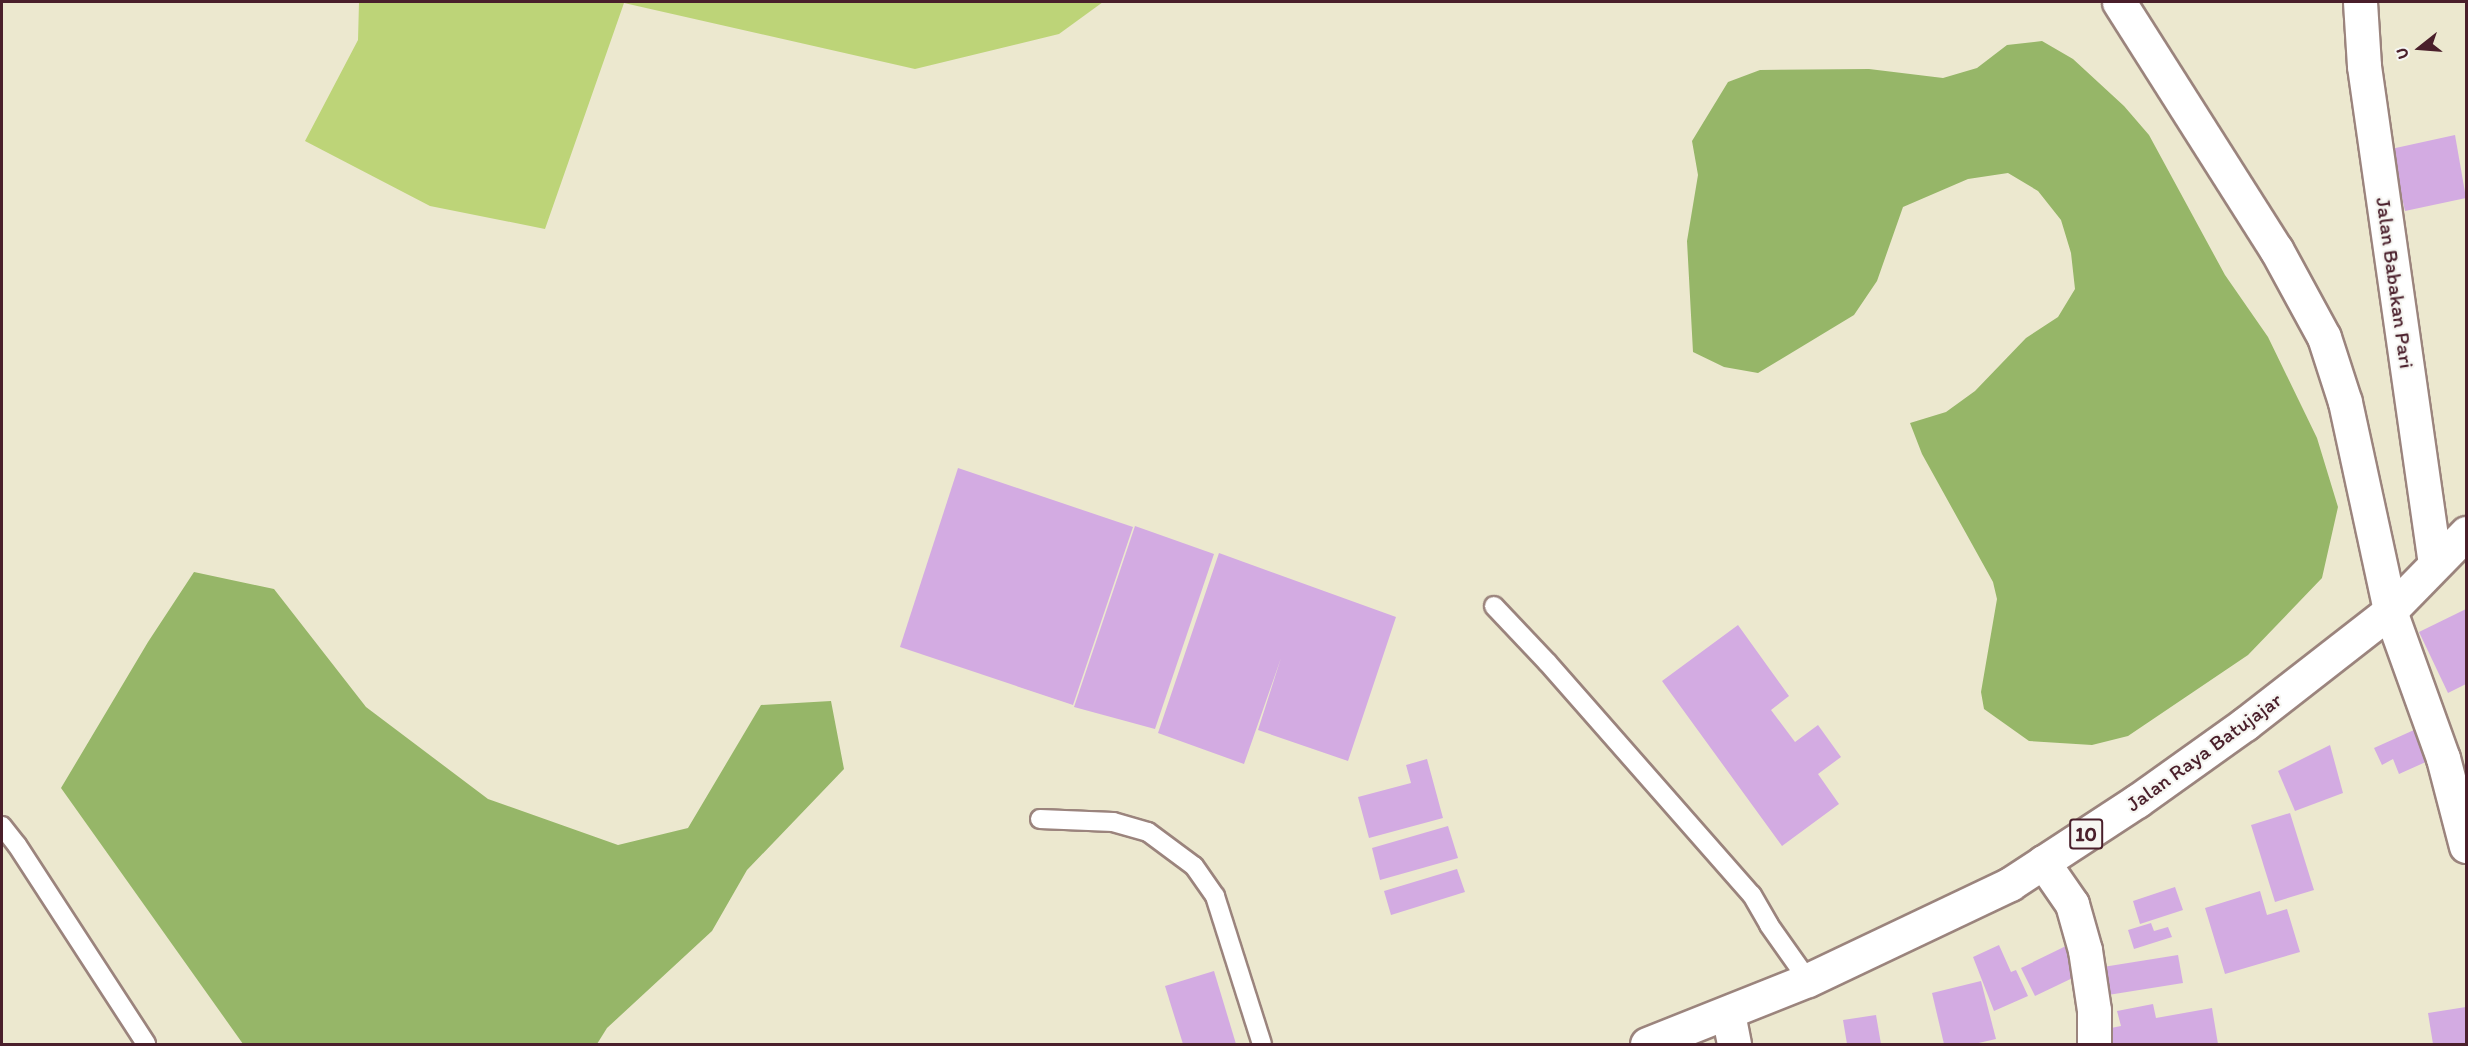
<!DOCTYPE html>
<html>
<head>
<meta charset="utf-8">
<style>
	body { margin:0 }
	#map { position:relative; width:2468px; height:1046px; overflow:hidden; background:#ece8cf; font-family:Itim,sans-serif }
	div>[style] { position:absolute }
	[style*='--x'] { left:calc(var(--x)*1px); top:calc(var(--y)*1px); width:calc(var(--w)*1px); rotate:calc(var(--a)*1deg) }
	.green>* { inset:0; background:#bdd478 }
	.forest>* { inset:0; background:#96b668 }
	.building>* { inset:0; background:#d3abe2 }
	.roads { filter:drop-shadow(2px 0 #9b847d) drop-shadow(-2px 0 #9b847d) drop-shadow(0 2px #9b847d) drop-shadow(0 -2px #9b847d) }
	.lane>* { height:18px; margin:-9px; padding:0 9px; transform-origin:9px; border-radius:9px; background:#fff }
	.street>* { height:33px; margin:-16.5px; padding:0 16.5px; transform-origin:16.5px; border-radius:16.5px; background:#fff }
	.highway>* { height:33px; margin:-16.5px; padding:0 16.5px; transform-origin:16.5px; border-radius:16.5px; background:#fff }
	span { translate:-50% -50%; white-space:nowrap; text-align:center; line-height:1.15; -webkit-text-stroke:4.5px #f6f6f2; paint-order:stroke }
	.shield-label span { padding:2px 4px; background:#f6f6f2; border:2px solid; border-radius:4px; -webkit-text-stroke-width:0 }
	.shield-label { font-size:20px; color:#4a1f2b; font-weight:700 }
	.street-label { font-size:21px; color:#4a1f2b }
	.frame { position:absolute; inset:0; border:3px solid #4a1f2b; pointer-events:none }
	.north { position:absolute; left:2390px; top:18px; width:60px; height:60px; -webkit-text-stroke:4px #f6f6f2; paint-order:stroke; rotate:253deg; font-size:16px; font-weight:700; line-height:24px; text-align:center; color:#4a1f2b }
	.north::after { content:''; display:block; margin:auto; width:21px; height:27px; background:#4a1f2b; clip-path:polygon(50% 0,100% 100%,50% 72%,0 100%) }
</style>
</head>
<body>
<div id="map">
	<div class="green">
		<div style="clip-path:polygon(359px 2px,1103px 2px,1059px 34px,915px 69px,624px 3px,545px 229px,430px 206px,305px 141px,358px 40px)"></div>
	</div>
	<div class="forest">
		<div style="clip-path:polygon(2042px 41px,2073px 59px,2124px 106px,2149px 135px,2225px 275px,2268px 337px,2317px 438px,2338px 507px,2322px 578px,2248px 655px,2128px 736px,2092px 745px,2029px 741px,1984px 709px,1981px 692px,1997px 599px,1993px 582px,1922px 454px,1910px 423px,1946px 412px,1975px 391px,2026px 338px,2058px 317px,2075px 289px,2071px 253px,2061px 220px,2038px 191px,2008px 173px,1968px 179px,1903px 207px,1877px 281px,1854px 315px,1758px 373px,1724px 367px,1693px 352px,1687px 241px,1698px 175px,1692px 141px,1728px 82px,1760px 70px,1869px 69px,1943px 78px,1977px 68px,2007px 45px)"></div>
		<div style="clip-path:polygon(194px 572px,274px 589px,366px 707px,488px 799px,618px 845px,688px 828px,761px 705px,831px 701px,844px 769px,747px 870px,712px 931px,607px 1028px,597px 1044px,243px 1044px,61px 788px,148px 642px)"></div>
	</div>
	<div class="building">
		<div style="clip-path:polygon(2455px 135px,2466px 198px,2405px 211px,2391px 149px)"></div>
		<div style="clip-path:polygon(958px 468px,1133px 527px,1073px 705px,900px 647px)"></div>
		<div style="clip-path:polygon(1135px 526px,1214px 554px,1155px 729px,1074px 707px)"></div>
		<div style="clip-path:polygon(1219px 553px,1396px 617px,1348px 761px,1258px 730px,1281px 658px,1244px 764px,1158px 733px)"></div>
		<div style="clip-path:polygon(2466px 609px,2466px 684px,2448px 693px,2419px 632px)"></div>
		<div style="clip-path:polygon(1738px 625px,1789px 696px,1771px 710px,1795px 742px,1818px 725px,1841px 757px,1818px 774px,1839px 804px,1782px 846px,1662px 681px)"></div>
		<div style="clip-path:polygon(2414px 730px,2428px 761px,2399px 774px,2393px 759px,2382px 765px,2374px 748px)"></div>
		<div style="clip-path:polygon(2330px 745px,2343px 793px,2295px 811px,2278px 771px)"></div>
		<div style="clip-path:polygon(1427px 759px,1443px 818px,1369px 838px,1358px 797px,1411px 783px,1406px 765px)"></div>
		<div style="clip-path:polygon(2290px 813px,2314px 890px,2275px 902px,2251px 825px)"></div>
		<div style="clip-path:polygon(1448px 826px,1458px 858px,1380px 880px,1372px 848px)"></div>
		<div style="clip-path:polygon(1457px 869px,1465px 892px,1391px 915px,1384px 891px)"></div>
		<div style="clip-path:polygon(2175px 887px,2183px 910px,2140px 924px,2133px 901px)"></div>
		<div style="clip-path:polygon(2260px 891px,2267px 915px,2287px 909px,2300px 952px,2225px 974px,2205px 908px)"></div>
		<div style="clip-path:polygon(2151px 923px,2154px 931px,2168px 927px,2172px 937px,2134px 949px,2128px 930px)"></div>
		<div style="clip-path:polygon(1999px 945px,2011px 972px,2016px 970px,2028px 996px,1994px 1011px,1973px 957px)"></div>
		<div style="clip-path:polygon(2068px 945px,2081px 974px,2035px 996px,2021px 968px)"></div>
		<div style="clip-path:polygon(2178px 955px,2183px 983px,2108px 995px,2103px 967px)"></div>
		<div style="clip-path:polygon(1214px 971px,1236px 1044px,1183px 1044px,1165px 986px)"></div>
		<div style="clip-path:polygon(1981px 981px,1996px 1039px,1974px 1044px,1944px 1044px,1932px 993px)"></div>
		<div style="clip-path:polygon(2153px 1004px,2156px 1018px,2212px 1008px,2218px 1044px,2104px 1044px,2101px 1030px,2121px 1026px,2117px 1011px)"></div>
		<div style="clip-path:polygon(2466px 1007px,2466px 1044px,2433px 1044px,2428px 1013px)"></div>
		<div style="clip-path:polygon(1876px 1015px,1881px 1044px,1847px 1044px,1843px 1020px)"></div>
	</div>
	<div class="roads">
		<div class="lane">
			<div style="--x:1494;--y:606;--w:77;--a:46.6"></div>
			<div style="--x:1547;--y:662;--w:310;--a:48.7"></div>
			<div style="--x:1752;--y:895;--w:34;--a:60"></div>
			<div style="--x:1769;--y:925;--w:67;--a:54.7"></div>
			<div style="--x:1040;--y:819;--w:73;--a:2.4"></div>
			<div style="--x:1113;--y:822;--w:36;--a:16"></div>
			<div style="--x:1148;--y:832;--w:57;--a:36.5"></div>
			<div style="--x:1194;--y:866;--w:37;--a:55"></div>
			<div style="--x:1215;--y:896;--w:155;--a:72.4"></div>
			<div style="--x:2;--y:826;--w:24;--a:52"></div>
			<div style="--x:17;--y:845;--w:237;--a:57"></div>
		</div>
		<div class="street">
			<div style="--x:2119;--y:2;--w:293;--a:57.6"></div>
			<div style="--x:2276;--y:249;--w:100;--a:61.4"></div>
			<div style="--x:2324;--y:337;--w:68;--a:72.1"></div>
			<div style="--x:2345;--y:402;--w:214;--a:77.8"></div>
			<div style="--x:2390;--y:611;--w:156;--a:70.2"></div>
			<div style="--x:2443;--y:758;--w:91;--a:75.4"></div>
			<div style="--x:2360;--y:2;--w:64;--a:86.4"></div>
			<div style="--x:2364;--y:66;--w:503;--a:81.89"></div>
			<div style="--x:2043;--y:862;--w:51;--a:55.4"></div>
			<div style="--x:2072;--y:904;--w:48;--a:74.2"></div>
			<div style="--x:2085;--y:950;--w:61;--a:81.5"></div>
			<div style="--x:2094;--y:1010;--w:34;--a:90"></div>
			<div style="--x:1728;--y:1013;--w:32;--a:79"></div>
		</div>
		<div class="highway">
			<div style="--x:1647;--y:1044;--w:173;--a:-21.7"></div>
			<div style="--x:1808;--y:980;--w:224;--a:-25.4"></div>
			<div style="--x:2010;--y:884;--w:152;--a:-33.2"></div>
			<div style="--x:2137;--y:801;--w:133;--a:-35.5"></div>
			<div style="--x:2245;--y:724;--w:184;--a:-37.9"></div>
			<div style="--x:2390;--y:611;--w:109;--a:-45.7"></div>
		</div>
	</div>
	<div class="shield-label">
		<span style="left:2086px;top:834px">10</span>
	</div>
	<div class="street-label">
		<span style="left:2395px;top:283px;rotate:82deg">Jalan Babakan Pari</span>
		<span style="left:2204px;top:752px;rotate:-36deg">Jalan Raya Batujajar</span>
	</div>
	<div class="frame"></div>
	<div class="north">U</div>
</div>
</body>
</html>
